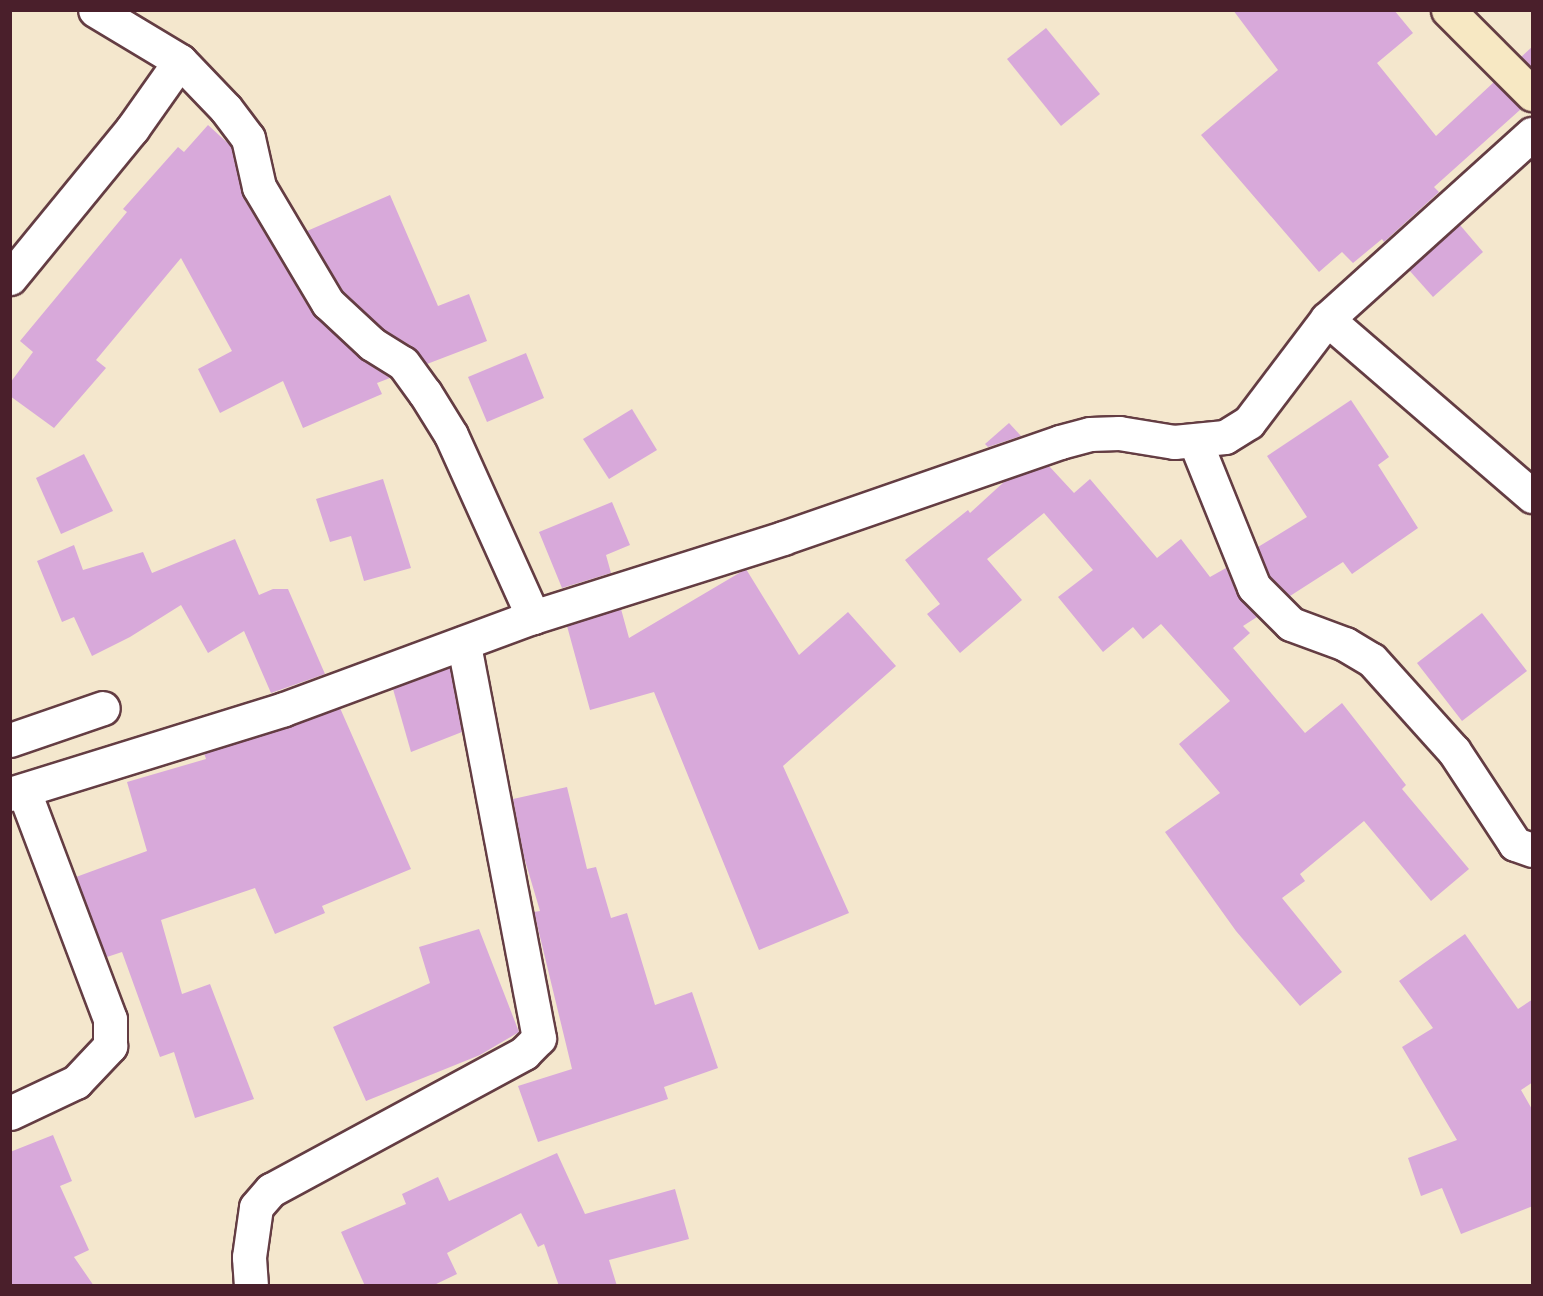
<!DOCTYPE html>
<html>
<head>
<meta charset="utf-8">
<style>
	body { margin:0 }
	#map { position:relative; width:1543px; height:1296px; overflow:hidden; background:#f4e7cd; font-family:Mynerve,sans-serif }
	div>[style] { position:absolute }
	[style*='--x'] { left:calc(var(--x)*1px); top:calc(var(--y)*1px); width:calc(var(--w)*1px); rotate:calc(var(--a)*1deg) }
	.building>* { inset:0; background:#d8a9da }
	.roads { filter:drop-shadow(2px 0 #643d43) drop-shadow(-2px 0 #643d43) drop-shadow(0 2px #643d43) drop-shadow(0 -2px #643d43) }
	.street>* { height:33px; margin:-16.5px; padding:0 16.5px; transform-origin:16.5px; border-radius:16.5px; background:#fff }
	.secondary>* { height:33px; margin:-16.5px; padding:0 16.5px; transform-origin:16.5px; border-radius:16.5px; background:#f7e8c3 }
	span { translate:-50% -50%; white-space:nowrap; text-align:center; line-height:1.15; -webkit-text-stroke:6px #fcf5e5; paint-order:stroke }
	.frame { position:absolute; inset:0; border:12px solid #4a1f2b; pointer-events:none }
</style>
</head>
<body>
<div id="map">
	<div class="building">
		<div style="clip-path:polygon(1233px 10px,1394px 10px,1413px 33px,1377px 63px,1436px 136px,1494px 82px,1521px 109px,1434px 187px,1439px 192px,1384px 242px,1382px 239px,1353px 263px,1342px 252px,1319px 272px,1201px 135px,1278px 70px)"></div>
		<div style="clip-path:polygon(1046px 28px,1100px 94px,1061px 126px,1007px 59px)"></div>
		<div style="clip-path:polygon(1533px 46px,1533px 68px,1521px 57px)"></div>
		<div style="clip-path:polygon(208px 125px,231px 146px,243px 197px,312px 313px,359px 358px,390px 378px,377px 383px,382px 394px,303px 428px,283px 381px,220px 413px,198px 369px,232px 351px,181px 258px,96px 360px,106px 368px,54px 428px,10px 396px,10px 383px,33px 352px,20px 341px,127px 212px,123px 209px,178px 147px,184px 152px)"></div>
		<div style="clip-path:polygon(390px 195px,438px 306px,469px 294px,487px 341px,427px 364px,413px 347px,383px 329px,343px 291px,307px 231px)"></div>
		<div style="clip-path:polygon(1460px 225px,1483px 252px,1433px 297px,1409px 270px)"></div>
		<div style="clip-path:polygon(526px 353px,544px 398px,487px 422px,468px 377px)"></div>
		<div style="clip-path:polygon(1351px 400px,1389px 457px,1378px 465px,1418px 528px,1352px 574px,1343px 562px,1290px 596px,1270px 576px,1258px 547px,1307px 517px,1267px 456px)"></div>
		<div style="clip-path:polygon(632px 409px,657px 450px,609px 479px,583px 439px)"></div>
		<div style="clip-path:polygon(1009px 423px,1021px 436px,988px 447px,985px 444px)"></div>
		<div style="clip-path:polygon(84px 454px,113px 511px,61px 534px,36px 478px)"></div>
		<div style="clip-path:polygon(1049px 466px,1074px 493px,1090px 479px,1157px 558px,1181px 539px,1210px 577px,1226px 568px,1237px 594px,1257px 617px,1243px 626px,1250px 633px,1233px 648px,1305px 733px,1342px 703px,1406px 785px,1402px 789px,1469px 869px,1431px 901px,1364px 821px,1300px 874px,1305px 881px,1282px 898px,1342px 972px,1300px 1006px,1236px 931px,1165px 832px,1220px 793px,1179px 744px,1230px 701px,1161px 624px,1143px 639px,1133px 627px,1103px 652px,1058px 597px,1093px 570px,1044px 513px,987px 559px,1022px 600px,960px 653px,927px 614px,940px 604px,905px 560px,968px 510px,970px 513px,1005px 481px)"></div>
		<div style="clip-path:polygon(383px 479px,411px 568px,364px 581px,351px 536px,330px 542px,316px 499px)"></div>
		<div style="clip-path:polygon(612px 502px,630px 545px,606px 555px,611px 573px,562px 588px,539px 532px)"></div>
		<div style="clip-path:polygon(235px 539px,259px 595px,273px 589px,288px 589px,325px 674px,271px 693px,244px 631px,208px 653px,181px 605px,130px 637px,92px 656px,74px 617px,62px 622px,37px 561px,74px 545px,83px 570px,143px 552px,152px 573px)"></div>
		<div style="clip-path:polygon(746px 569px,799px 655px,848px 612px,896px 666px,783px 766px,849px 913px,759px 950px,654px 692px,590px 710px,567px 626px,621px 609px,629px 638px)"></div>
		<div style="clip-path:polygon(1482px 613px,1527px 671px,1462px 721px,1417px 663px)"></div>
		<div style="clip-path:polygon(450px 668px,462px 732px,411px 752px,393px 689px)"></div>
		<div style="clip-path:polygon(340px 708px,411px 869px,322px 906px,325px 913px,275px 934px,255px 888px,161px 920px,182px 994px,210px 984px,254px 1099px,195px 1118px,174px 1052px,160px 1057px,122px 952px,107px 957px,76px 877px,147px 851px,127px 782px,206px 759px,204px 753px)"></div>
		<div style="clip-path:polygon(567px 787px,587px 869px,596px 867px,611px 918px,627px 913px,655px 1005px,692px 992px,718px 1068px,664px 1087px,668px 1099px,538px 1142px,518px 1086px,572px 1069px,534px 912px,540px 911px,524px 857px,513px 799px)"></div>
		<div style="clip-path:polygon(479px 929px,519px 1032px,480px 1055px,366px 1101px,333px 1027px,430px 983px,419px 947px)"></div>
		<div style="clip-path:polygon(1465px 934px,1518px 1009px,1533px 999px,1533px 1082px,1521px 1090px,1533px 1111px,1533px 1206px,1461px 1234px,1442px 1188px,1421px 1196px,1408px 1158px,1457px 1140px,1402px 1047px,1433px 1028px,1399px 981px)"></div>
		<div style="clip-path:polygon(53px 1135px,72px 1181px,60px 1186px,89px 1250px,74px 1257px,94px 1286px,10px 1286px,10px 1152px)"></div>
		<div style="clip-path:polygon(557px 1153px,585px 1214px,675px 1189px,689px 1239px,609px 1260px,617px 1286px,559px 1286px,544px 1244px,538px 1247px,521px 1213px,447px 1253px,457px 1274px,432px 1286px,365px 1286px,341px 1232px,406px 1204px,402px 1194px,438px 1177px,449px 1201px)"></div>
	</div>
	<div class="roads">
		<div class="street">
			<div style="--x:180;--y:61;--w:66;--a:46.2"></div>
			<div style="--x:226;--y:109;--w:36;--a:53"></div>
			<div style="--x:248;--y:138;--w:50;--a:77.3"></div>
			<div style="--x:259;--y:187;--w:135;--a:59.3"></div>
			<div style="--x:328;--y:303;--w:60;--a:43"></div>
			<div style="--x:372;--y:344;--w:36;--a:32"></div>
			<div style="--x:403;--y:363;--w:37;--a:54"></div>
			<div style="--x:425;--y:393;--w:49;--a:58.2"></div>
			<div style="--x:451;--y:435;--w:200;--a:65.7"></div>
			<div style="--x:10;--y:278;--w:193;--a:-50.7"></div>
			<div style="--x:132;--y:129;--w:83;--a:-54.8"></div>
			<div style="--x:180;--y:61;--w:99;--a:-149"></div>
			<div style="--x:1327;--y:319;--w:271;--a:40.8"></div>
			<div style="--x:1195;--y:441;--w:157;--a:68"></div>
			<div style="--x:1254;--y:587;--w:52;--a:45"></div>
			<div style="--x:1291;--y:624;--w:58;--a:20.3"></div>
			<div style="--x:1345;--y:644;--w:31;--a:31"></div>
			<div style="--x:1372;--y:660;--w:122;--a:48"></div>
			<div style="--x:1454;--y:751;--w:111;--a:56.7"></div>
			<div style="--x:1515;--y:844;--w:18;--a:19"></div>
			<div style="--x:10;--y:740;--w:98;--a:-19"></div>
			<div style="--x:10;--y:794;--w:287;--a:-17.2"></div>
			<div style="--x:284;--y:709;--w:265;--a:-20.3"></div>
			<div style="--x:533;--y:617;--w:262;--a:-17.5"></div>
			<div style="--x:783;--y:538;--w:293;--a:-19.1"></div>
			<div style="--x:1060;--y:442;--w:31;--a:-15"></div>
			<div style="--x:1090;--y:434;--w:29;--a:-2"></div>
			<div style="--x:1119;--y:433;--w:56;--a:9.3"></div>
			<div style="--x:1174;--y:442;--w:51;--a:-5.6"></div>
			<div style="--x:1225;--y:437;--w:28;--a:-32"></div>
			<div style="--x:1249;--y:422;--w:129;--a:-52.9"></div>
			<div style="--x:1327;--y:319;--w:276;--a:-42.1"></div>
			<div style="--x:10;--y:1113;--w:73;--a:-25.2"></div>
			<div style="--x:76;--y:1082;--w:50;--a:-46.6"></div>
			<div style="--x:110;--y:1046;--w:27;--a:-90"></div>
			<div style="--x:110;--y:1019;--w:244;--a:-110.7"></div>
			<div style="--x:251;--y:1286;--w:29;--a:-94"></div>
			<div style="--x:249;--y:1257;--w:50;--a:-82"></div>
			<div style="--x:256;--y:1207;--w:23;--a:-49"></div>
			<div style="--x:271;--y:1190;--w:288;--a:-28.4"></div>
			<div style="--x:524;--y:1053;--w:21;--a:-45"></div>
			<div style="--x:539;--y:1038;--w:402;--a:-100.8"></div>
		</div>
		<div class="secondary">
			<div style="--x:1448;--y:10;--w:119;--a:45"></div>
		</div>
	</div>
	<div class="frame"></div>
</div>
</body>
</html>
